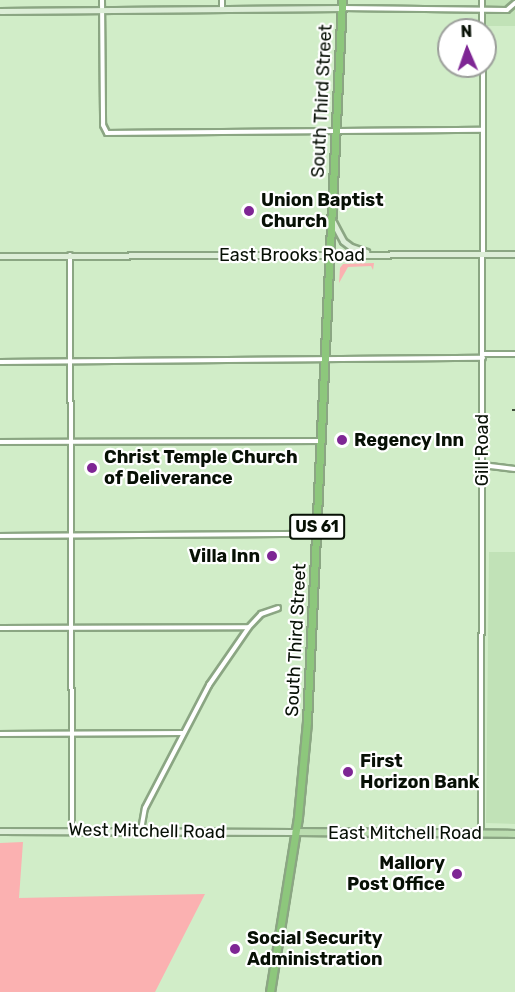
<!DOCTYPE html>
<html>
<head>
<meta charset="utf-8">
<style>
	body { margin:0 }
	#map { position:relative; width:515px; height:992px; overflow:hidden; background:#d1edc8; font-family:Rubik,sans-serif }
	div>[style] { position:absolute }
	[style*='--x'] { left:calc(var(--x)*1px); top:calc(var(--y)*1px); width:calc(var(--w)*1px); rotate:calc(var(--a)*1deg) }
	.built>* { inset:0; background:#c1e2b7 }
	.green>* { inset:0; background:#fbb1b1 }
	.roads { filter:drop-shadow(2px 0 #8ba683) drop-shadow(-2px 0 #8ba683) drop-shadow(0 2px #8ba683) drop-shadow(0 -2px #8ba683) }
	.street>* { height:4px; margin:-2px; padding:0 2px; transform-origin:2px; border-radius:2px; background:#fff }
	.secondary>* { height:5px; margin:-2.5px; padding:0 2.5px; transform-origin:2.5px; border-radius:2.5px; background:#ddeed8 }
	.primary>* { height:6px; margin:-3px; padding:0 3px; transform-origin:3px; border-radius:3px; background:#bbddb0 }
	.highway>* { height:7px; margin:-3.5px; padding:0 3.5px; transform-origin:3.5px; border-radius:3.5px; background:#8dc77c }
	.rail>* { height:1.5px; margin-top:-0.75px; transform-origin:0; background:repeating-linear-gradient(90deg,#3f4d3b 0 3px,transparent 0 9px) }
	.dots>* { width:16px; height:16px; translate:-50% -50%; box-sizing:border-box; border:3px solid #fff; border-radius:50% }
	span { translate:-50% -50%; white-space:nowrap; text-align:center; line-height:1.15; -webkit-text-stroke:4.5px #fff; paint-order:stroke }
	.shield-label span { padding:2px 4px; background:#fff; border:2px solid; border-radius:4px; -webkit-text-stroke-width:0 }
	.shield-label { font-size:16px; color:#071005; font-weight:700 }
	.street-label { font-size:18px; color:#071005 }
	.poi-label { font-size:18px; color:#071005; font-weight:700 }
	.left { translate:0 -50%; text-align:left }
	.right { translate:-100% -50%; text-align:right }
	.north { position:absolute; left:437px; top:18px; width:60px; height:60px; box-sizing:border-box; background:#fff; border:2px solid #9c9f9b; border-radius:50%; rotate:358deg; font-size:16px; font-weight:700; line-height:24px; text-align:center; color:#071005 }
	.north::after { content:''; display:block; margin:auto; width:21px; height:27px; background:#7e2694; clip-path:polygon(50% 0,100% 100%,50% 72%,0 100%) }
</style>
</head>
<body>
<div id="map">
	<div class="built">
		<div style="clip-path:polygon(485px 0,515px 0,515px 26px,485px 26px)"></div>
		<div style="clip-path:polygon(489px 552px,515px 552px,515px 824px,486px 823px)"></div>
	</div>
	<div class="green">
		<div style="clip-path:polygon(374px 263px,373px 270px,371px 266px,348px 267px,339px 283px,340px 268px,343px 264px)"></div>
		<div style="clip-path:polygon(23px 842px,19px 898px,205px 894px,155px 992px,0 992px,0 843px)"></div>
	</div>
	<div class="roads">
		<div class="street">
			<div style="--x:102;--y:0;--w:125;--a:89.5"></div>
			<div style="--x:103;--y:125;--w:9;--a:63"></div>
			<div style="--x:107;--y:133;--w:376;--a:-0.5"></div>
			<div style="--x:222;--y:0;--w:10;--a:90"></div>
			<div style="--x:342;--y:8;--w:165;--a:0.7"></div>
			<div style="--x:507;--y:10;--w:11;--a:-41"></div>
			<div style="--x:482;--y:30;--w:30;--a:-90"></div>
			<div style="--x:70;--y:255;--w:575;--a:89.8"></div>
			<div style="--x:483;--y:354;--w:32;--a:0"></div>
			<div style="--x:0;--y:362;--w:483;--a:-0.5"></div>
			<div style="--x:0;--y:442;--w:320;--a:-0.2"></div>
			<div style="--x:482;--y:465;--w:33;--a:7"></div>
			<div style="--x:0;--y:536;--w:316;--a:-0.4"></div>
			<div style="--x:0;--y:628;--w:248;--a:-0.2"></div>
			<div style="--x:0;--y:734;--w:183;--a:-0.3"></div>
			<div style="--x:141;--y:830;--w:22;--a:-80"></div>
			<div style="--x:145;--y:808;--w:139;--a:-62.5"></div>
			<div style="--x:209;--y:685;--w:70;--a:-55.4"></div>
			<div style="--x:249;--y:627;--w:18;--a:-47"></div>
			<div style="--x:261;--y:614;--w:18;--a:-19"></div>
			<div style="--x:481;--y:833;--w:767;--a:-89.85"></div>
		</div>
		<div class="secondary">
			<div style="--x:0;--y:11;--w:342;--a:-0.5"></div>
			<div style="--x:333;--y:222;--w:21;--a:62"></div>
			<div style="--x:343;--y:241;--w:10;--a:37"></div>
			<div style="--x:351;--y:247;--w:16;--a:18"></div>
			<div style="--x:0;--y:256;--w:515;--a:-0.22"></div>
			<div style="--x:0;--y:831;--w:295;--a:0.2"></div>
		</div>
		<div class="primary">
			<div style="--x:295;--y:832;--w:220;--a:0.5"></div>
		</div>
		<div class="highway">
			<div style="--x:270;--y:992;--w:177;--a:-80.9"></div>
			<div style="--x:298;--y:817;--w:96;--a:-84.6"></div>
			<div style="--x:307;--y:721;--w:722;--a:-87.22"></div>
		</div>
	</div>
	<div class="rail">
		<div style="--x:512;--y:410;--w:3;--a:0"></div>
	</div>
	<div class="dots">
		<div style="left:249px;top:211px;background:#7e2694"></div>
		<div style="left:342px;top:440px;background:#7e2694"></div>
		<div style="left:92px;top:468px;background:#7e2694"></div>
		<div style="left:272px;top:556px;background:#7e2694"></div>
		<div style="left:348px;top:772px;background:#7e2694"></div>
		<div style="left:457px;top:874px;background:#7e2694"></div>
		<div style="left:235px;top:949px;background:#7e2694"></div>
	</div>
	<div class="shield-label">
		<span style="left:317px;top:527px">US 61</span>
	</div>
	<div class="street-label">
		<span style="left:322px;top:101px;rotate:-87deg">South Third Street</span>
		<span style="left:292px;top:255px">East Brooks Road</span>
		<span style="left:482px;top:450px;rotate:-90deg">Gill Road</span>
		<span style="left:296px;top:640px;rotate:-87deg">South Third Street</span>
		<span style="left:147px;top:831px;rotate:1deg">West Mitchell Road</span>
		<span style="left:405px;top:833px">East Mitchell Road</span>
	</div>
	<div class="poi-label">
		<span class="left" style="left:261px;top:211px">Union Baptist<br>Church</span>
		<span class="left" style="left:354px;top:440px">Regency Inn</span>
		<span class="left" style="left:104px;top:468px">Christ Temple Church<br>of Deliverance</span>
		<span class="right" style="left:260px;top:556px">Villa Inn</span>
		<span class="left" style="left:360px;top:772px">First<br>Horizon Bank</span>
		<span class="right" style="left:445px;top:874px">Mallory<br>Post Office</span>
		<span class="left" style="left:247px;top:949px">Social Security<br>Administration</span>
	</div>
	<div class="north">N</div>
</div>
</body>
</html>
